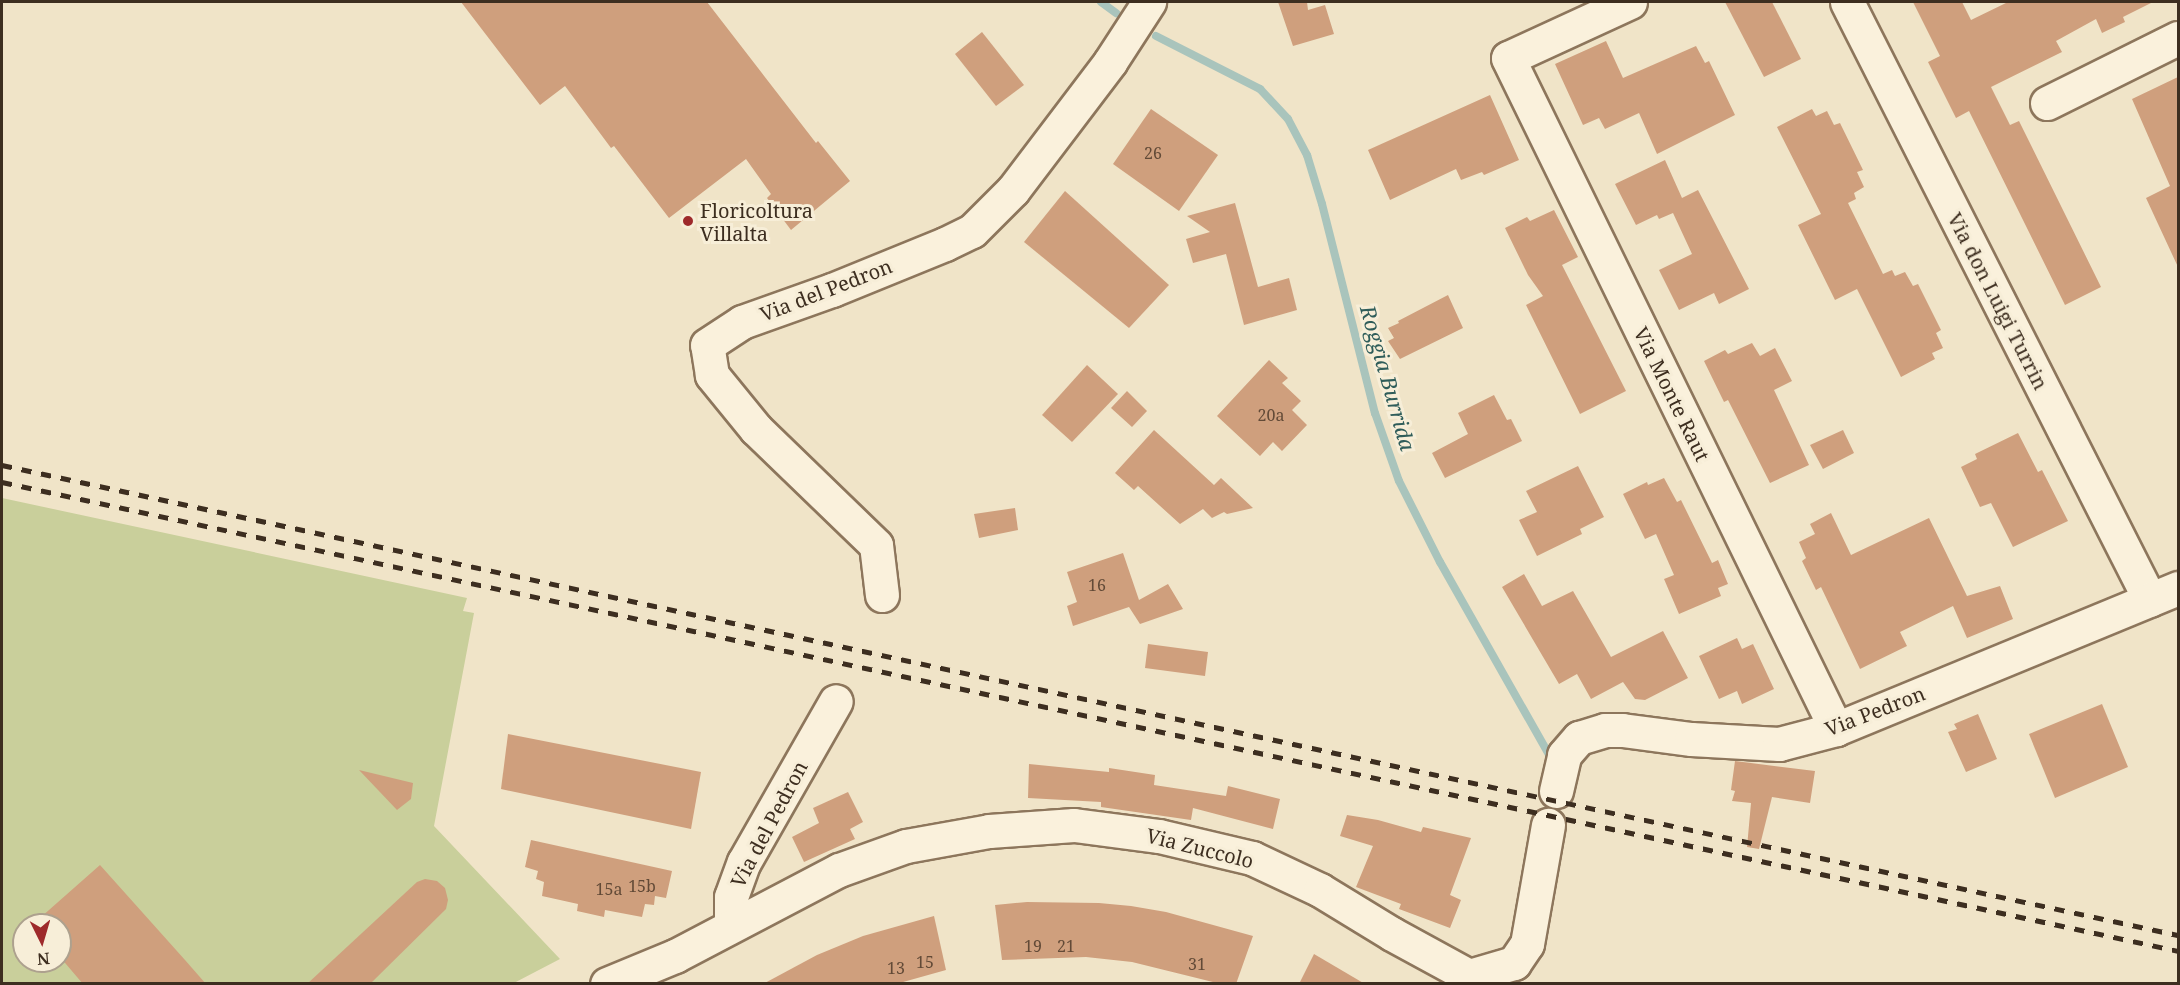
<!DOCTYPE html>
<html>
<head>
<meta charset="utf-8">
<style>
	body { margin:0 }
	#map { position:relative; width:2180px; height:985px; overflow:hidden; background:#f0e4c8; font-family:"Noto Serif",serif }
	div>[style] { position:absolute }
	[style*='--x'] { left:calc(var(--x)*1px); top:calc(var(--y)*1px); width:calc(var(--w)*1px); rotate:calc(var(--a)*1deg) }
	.green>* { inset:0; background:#c9cf9b }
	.stream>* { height:8px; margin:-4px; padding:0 4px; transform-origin:4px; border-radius:4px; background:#a9c4bc }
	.building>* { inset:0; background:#cf9f7d }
	.roads { filter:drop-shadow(2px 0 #8d765c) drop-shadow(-2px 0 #8d765c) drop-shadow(0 2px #8d765c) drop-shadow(0 -2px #8d765c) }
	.street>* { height:33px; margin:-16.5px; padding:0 16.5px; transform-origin:16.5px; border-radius:16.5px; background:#faf1dc }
	.rail>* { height:4.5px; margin-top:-2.25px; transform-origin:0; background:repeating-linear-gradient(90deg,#3d2e20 0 10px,transparent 0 20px) }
	.dots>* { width:16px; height:16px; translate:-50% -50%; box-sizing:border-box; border:3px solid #f7eed8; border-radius:50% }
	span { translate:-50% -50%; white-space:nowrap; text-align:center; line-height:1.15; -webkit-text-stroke:6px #f7eed8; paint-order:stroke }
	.number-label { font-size:16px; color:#624a37 }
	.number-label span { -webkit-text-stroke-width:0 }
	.poi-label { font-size:20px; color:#3d2e20 }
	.left { translate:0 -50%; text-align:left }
	.street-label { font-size:20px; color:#3d2e20 }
	.water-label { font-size:21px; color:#2f5d5a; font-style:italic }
	.frame { position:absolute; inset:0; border:3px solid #3d2e20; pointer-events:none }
	.north { position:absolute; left:12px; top:913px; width:60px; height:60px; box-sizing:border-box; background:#f7eed8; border:2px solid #ada18e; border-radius:50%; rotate:175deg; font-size:16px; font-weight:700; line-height:24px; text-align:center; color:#3d2e20 }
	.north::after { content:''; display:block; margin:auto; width:21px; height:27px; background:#9e2a2b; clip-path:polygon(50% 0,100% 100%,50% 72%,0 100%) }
</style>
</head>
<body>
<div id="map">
	<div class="green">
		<div style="clip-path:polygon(evenodd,2px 498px,467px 598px,463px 611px,474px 613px,434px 826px,560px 959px,512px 984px,2px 984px,2px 498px,24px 925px,60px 925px,60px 961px,24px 961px,24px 925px)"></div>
	</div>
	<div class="stream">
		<div style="--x:1101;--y:2;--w:19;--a:36"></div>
		<div style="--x:1156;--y:36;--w:117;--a:27"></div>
		<div style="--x:1260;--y:89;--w:41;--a:47"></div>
		<div style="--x:1288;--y:119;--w:41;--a:62.2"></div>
		<div style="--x:1307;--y:155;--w:51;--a:73"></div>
		<div style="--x:1322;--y:204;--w:216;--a:75.8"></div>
		<div style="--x:1375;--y:413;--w:72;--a:70.6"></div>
		<div style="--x:1399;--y:481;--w:91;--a:63.2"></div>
		<div style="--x:1440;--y:562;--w:227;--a:60.5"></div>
	</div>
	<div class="building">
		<div style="clip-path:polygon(461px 2px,707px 2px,816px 143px,818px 141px,850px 181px,791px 230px,767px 198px,771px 194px,746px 159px,669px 218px,614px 146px,611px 148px,565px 86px,540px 105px)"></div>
		<div style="clip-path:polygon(1278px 2px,1307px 2px,1308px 10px,1325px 5px,1334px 34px,1293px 46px)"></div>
		<div style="clip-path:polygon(1725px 2px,1772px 2px,1801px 59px,1764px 77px)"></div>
		<div style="clip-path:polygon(1913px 2px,1962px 2px,1971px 20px,2008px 2px,2153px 2px,2123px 17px,2125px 22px,2102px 33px,2096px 19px,2056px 41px,2062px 52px,1991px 87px,2010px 125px,2019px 121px,2101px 287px,2065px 305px,1969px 111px,1956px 118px,1928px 62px,1940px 56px)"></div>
		<div style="clip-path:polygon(982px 32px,1024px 85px,996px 106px,955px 54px)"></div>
		<div style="clip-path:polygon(1606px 41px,1623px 78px,1696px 46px,1705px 63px,1709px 61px,1735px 115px,1657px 154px,1639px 113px,1605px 129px,1599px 118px,1583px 125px,1555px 64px)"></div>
		<div style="clip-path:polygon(2178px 77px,2178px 267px,2146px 198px,2170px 186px,2132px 99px)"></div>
		<div style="clip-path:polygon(1490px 95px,1519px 160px,1484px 175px,1482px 172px,1461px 180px,1456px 169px,1390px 200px,1368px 150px)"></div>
		<div style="clip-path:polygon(1151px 109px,1218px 155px,1179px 211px,1113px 164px)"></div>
		<div style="clip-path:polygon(1812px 109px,1816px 116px,1827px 111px,1834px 125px,1840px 123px,1863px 170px,1857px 172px,1864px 187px,1854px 193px,1856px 199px,1848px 203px,1883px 274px,1892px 270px,1895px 276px,1905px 272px,1913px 286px,1918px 284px,1941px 330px,1936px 333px,1943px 348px,1932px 353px,1935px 359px,1901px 377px,1857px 289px,1835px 300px,1798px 225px,1821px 214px,1777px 127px)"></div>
		<div style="clip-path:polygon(1665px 160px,1682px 198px,1698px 190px,1749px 289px,1719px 304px,1714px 293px,1679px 310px,1659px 270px,1692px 254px,1673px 213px,1659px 219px,1657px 215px,1636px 225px,1615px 184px)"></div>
		<div style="clip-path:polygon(1065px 191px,1169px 285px,1129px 328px,1024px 242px)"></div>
		<div style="clip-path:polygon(1235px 203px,1258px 287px,1289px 278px,1297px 310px,1244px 325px,1226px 254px,1193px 263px,1186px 239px,1210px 232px,1187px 216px)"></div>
		<div style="clip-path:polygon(1554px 210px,1578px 257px,1562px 265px,1626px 391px,1580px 414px,1526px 305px,1543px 296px,1528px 275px,1505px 228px,1527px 217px,1530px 221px)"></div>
		<div style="clip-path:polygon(1448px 295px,1463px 328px,1400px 359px,1388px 341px,1394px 338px,1388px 328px,1399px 323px,1398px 321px)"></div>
		<div style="clip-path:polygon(1752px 343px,1760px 356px,1775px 348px,1792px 381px,1774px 390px,1809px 465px,1770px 483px,1728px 400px,1724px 402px,1704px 361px,1725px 350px,1728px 354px)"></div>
		<div style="clip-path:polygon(1269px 360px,1288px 378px,1282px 383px,1301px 401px,1292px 410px,1307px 425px,1282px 451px,1273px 442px,1260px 456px,1217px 416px)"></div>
		<div style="clip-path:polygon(1087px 365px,1118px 394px,1072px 442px,1042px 415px)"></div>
		<div style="clip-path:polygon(1127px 391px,1147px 411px,1132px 427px,1111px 408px)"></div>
		<div style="clip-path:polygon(1494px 395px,1507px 420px,1511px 419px,1522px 441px,1445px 478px,1432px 453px,1468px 434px,1458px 413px)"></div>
		<div style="clip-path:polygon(1154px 430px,1214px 485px,1221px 478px,1253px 508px,1227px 514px,1224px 512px,1212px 518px,1203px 509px,1180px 524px,1138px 486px,1134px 490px,1115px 473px)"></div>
		<div style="clip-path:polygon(1843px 430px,1854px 453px,1823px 469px,1810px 445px)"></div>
		<div style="clip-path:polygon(2018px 433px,2038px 472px,2042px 470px,2068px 521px,2013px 547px,1991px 503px,1980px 507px,1961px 467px,1977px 459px,1975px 454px)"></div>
		<div style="clip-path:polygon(1578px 466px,1604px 517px,1580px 529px,1582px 534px,1537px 556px,1519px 520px,1537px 512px,1526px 491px)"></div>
		<div style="clip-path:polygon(1664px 478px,1677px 502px,1681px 500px,1712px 563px,1718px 560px,1728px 584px,1718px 588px,1721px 596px,1679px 614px,1664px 579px,1674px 575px,1656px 534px,1645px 539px,1623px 494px,1647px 482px,1648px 485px)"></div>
		<div style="clip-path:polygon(1015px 508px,1018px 530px,979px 538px,974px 514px)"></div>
		<div style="clip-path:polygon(1831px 513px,1851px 555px,1929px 518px,1967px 596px,2000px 586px,2013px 619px,1967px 638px,1953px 606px,1900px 632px,1907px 646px,1860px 669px,1821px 587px,1816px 590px,1802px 561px,1806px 558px,1799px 542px,1815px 534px,1810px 524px)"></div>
		<div style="clip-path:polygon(1123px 553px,1139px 600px,1168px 584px,1183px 609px,1140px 624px,1129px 607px,1073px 626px,1067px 606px,1077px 602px,1067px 572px)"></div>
		<div style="clip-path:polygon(1524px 574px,1542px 606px,1573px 591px,1611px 657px,1663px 631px,1688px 678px,1645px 700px,1635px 699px,1623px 682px,1591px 699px,1577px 674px,1559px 684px,1502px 587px)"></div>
		<div style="clip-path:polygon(1737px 638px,1742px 649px,1753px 644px,1774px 689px,1742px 704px,1737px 691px,1719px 699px,1699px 656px)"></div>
		<div style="clip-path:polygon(1148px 644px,1208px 652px,1205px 676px,1145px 668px)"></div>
		<div style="clip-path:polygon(2102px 704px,2128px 767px,2055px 798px,2029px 734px)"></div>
		<div style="clip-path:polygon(1978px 714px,1997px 759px,1966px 772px,1948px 732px,1957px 729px,1954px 724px)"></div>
		<div style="clip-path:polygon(508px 734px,701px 772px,691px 829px,501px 789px)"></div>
		<div style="clip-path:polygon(1735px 761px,1815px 771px,1810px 803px,1772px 797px,1759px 849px,1747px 847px,1751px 803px,1732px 801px,1735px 791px,1731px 790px)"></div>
		<div style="clip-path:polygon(1029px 764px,1109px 772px,1109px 768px,1155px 775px,1154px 785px,1226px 796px,1228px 786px,1280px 799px,1273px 829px,1193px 808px,1191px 820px,1101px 807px,1101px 802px,1028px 798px)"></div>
		<div style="clip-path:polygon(359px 770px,413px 783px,411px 799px,397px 810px)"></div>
		<div style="clip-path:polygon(848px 792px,863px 822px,850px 829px,855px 839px,804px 862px,792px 837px,819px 823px,813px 808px)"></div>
		<div style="clip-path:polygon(1347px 815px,1378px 820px,1421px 832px,1423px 827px,1471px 838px,1450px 895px,1461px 900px,1450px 928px,1399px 909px,1401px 904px,1356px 887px,1373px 846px,1340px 836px)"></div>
		<div style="clip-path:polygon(531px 840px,672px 871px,666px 898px,655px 896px,654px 905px,645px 904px,642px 917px,605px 910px,604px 917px,577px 911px,578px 904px,542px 896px,544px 882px,536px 879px,538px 871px,525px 867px)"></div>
		<div style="clip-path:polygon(100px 865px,185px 960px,206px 984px,83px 984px,60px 957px,60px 925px,32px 925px)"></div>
		<div style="clip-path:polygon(425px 879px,437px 881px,445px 888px,448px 900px,446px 909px,370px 984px,307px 984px,417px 882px)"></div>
		<div style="clip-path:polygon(1027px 902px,1099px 903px,1131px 906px,1166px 912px,1253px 936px,1236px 984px,1221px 984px,1132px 962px,1086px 957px,1002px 960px,995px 905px)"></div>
		<div style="clip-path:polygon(934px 916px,946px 970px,896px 984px,763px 984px,817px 955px,863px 936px)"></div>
		<div style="clip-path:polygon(1314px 954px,1365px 984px,1299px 984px)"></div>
	</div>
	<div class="roads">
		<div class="street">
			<div style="--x:1630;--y:2;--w:134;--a:155.3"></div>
			<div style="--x:1508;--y:58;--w:747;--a:63.95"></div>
			<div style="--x:1847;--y:2;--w:670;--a:63.13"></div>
			<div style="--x:2047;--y:103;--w:146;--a:-26.4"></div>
			<div style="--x:882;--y:595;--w:50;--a:-96.8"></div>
			<div style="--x:876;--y:545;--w:167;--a:-136"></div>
			<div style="--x:756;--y:429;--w:70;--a:-129.2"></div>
			<div style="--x:712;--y:375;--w:30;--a:-99"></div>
			<div style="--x:707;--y:345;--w:42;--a:-33.3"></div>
			<div style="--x:742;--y:322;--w:96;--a:-19.6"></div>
			<div style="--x:832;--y:290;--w:122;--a:-22.2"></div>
			<div style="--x:945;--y:244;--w:30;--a:-26"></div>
			<div style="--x:972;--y:231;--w:58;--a:-45"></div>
			<div style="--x:1013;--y:190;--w:161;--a:-52.8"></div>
			<div style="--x:1110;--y:62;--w:72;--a:-57"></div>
			<div style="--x:1556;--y:791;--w:37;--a:-77"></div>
			<div style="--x:1564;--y:755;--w:23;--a:-49"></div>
			<div style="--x:1579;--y:738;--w:27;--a:-17"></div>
			<div style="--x:1605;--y:730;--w:17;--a:0"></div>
			<div style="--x:1622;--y:730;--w:70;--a:7.4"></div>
			<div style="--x:1691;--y:739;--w:88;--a:3.3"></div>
			<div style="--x:1779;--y:744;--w:59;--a:-14.7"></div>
			<div style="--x:1836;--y:729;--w:370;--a:-22.4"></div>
			<div style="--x:731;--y:925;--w:28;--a:-90"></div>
			<div style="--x:731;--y:897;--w:37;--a:-70"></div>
			<div style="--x:744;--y:862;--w:185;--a:-60.3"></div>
			<div style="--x:607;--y:984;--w:74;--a:-22.4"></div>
			<div style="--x:675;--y:956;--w:185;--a:-27.7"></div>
			<div style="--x:839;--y:870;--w:71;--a:-19.7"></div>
			<div style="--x:906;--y:846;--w:84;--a:-10.2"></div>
			<div style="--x:989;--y:831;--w:85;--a:-4"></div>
			<div style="--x:1074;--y:825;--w:86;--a:7.4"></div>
			<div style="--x:1159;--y:836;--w:96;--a:13.3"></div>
			<div style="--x:1252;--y:858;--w:75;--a:25.2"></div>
			<div style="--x:1320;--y:890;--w:84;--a:31.4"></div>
			<div style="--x:1392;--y:934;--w:88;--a:28.6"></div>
			<div style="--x:1469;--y:976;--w:47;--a:-16.1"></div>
			<div style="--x:1514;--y:963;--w:23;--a:-56"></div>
			<div style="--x:1527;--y:944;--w:121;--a:-80"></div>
		</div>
	</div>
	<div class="rail">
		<div style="--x:2;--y:465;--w:2226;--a:12.19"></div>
		<div style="--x:2;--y:482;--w:2226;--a:12.16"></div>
	</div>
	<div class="dots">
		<div style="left:688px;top:221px;background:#9e2a2b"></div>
	</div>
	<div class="number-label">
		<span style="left:1153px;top:153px">26</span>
		<span style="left:1271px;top:415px">20a</span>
		<span style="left:1097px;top:585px">16</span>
		<span style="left:642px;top:886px">15b</span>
		<span style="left:609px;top:889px">15a</span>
		<span style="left:1033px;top:946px">19</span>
		<span style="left:1066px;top:946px">21</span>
		<span style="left:925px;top:962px">15</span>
		<span style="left:1197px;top:964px">31</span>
		<span style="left:896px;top:968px">13</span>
	</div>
	<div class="poi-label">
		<span class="left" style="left:700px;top:222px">Floricoltura<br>Villalta</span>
	</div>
	<div class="street-label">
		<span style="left:826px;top:290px;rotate:-21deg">Via del Pedron</span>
		<span style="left:1998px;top:301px;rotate:63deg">Via don Luigi Turrin</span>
		<span style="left:1672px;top:394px;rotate:64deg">Via Monte Raut</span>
		<span style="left:1875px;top:711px;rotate:-21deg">Via Pedron</span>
		<span style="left:769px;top:824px;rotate:-62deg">Via del Pedron</span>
		<span style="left:1200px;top:848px;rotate:14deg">Via Zuccolo</span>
	</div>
	<div class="water-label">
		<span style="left:1388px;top:378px;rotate:74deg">Roggia Burrida</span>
	</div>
	<div class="frame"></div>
	<div class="north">N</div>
</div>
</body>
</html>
